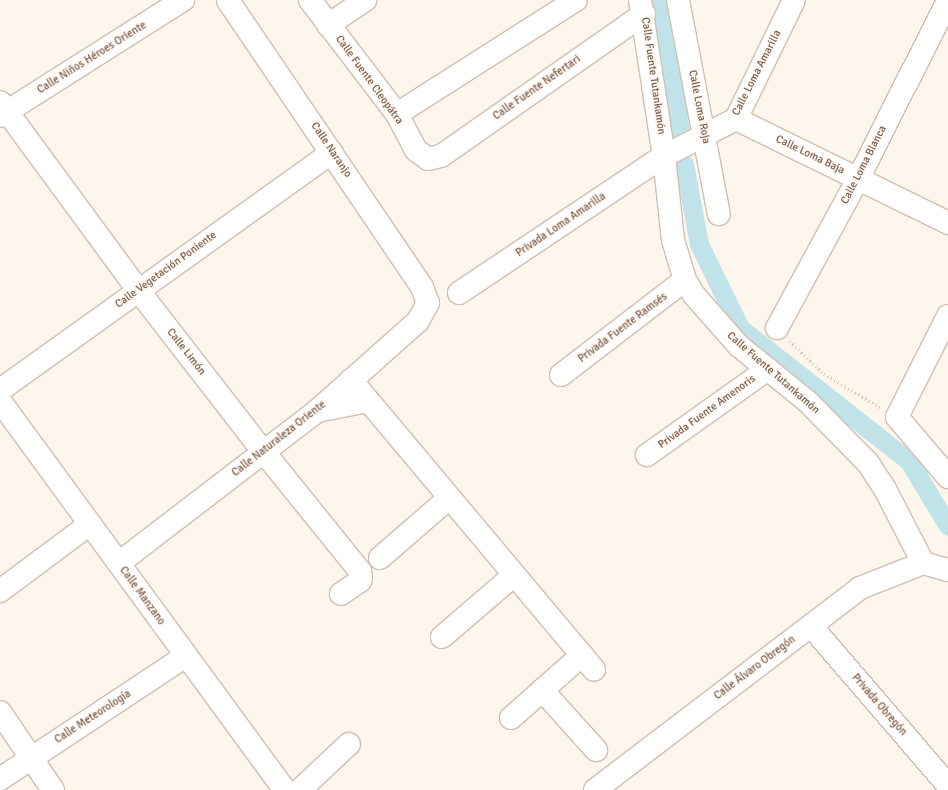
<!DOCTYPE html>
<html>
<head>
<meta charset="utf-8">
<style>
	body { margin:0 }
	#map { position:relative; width:948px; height:790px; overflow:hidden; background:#fdf6ec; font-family:Signika,sans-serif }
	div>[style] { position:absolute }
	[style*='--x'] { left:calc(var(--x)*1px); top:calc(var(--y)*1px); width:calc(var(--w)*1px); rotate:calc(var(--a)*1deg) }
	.canal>* { height:19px; margin:-9.5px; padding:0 9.5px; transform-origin:9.5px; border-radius:9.5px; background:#bfe3e8 }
	.path>* { height:2.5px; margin-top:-1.25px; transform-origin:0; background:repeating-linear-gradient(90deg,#d9b8a5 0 1px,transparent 0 4px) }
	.roads { filter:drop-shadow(1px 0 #d1beb0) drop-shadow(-1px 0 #d1beb0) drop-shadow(0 1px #d1beb0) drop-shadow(0 -1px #d1beb0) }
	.minor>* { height:22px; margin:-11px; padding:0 11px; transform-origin:11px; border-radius:11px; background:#fff }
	span { translate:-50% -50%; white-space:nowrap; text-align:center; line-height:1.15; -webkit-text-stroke:3.5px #fffaf3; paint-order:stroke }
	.street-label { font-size:11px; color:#7a5c4d }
</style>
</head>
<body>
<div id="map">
	<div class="canal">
		<div style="--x:660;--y:0;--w:134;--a:81.4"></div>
		<div style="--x:684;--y:164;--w:81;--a:79.4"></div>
		<div style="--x:699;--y:244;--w:93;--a:64"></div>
		<div style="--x:740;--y:328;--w:215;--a:38.2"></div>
		<div style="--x:909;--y:461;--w:76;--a:59"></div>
	</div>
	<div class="path">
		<div style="--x:790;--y:341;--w:47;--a:44.1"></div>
		<div style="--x:824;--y:374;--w:66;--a:30.8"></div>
	</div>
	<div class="roads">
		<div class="minor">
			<div style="--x:310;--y:0;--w:143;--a:52.7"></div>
			<div style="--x:397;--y:114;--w:41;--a:62.2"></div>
			<div style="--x:416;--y:150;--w:15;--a:37"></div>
			<div style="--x:428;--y:159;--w:13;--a:-13"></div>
			<div style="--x:441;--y:156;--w:248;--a:-35"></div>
			<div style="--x:640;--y:0;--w:158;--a:81.3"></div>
			<div style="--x:664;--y:156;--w:84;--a:83.9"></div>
			<div style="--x:673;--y:240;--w:42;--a:73.3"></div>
			<div style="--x:685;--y:280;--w:17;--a:59"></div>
			<div style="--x:694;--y:295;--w:68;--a:48.6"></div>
			<div style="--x:739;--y:346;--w:87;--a:39"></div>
			<div style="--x:807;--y:401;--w:87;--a:45.5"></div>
			<div style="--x:868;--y:463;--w:31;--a:57"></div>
			<div style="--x:885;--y:489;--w:83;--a:62.8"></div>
			<div style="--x:678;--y:0;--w:218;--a:79.2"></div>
			<div style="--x:328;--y:25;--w:45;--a:-34"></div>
			<div style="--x:0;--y:102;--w:233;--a:53.7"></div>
			<div style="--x:138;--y:290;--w:204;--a:52.2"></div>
			<div style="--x:263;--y:451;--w:154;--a:51.1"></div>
			<div style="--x:360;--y:571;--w:7;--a:82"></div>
			<div style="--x:361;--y:578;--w:3;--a:108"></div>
			<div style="--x:360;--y:581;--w:23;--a:146"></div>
			<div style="--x:397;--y:114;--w:212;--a:-32.5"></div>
			<div style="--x:0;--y:116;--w:217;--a:-32.4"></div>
			<div style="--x:736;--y:119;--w:236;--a:26.1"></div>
			<div style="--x:459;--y:293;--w:247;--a:-33.8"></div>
			<div style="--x:664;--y:156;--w:81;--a:-27.2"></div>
			<div style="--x:736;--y:119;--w:132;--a:-64"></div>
			<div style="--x:948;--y:316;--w:113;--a:116.8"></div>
			<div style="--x:897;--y:417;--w:79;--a:49.6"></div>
			<div style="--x:777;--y:328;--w:170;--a:-61.5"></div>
			<div style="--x:858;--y:179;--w:199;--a:-63.2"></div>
			<div style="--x:561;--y:375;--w:156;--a:-37.5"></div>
			<div style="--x:351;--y:380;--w:378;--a:50"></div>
			<div style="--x:0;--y:390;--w:408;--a:-35.6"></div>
			<div style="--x:0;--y:401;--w:482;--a:53.8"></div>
			<div style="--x:317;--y:411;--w:52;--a:-11.1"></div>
			<div style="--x:647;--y:455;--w:148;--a:-35.4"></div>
			<div style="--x:380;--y:558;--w:91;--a:-41"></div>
			<div style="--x:119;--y:563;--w:250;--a:-37.5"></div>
			<div style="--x:317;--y:411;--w:135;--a:-41.7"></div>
			<div style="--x:418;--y:321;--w:21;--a:-61"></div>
			<div style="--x:428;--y:303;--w:17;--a:-111"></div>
			<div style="--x:422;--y:287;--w:346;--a:-124.1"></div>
			<div style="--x:923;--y:563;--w:26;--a:16"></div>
			<div style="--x:0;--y:591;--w:112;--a:-36.7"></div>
			<div style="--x:811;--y:626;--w:210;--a:49.3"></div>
			<div style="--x:442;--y:637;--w:95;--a:-40.7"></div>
			<div style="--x:542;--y:690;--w:81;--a:48"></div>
			<div style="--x:0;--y:712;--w:94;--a:55.8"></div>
			<div style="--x:511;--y:718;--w:95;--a:-41.6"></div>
			<div style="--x:0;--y:779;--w:223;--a:-33.5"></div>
			<div style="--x:300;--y:790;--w:67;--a:-43.2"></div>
			<div style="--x:595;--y:790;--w:333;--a:-37.3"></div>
			<div style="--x:860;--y:588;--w:68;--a:-21.6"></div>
		</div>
	</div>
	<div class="street-label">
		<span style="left:92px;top:58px;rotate:-32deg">Calle Niños Héroes Oriente</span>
		<span style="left:757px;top:73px;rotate:-63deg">Calle Loma Amarilla</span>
		<span style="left:653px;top:76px;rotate:82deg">Calle Fuente Tutankamón</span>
		<span style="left:369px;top:80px;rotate:54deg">Calle Fuente Cleopátra</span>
		<span style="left:537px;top:88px;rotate:-35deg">Calle Fuente Nefertari</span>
		<span style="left:699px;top:107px;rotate:79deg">Calle Loma Roja</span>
		<span style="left:331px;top:150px;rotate:56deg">Calle Naranjo</span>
		<span style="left:810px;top:155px;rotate:26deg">Calle Loma Baja</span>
		<span style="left:864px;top:165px;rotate:-63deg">Calle Loma Blanca</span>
		<span style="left:561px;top:225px;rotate:-34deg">Privada Loma Amarilla</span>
		<span style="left:166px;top:270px;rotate:-36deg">Calle Vegetación Poniente</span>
		<span style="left:623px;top:328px;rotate:-37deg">Privada Fuente Ramsés</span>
		<span style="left:186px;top:352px;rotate:52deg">Calle Limón</span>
		<span style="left:773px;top:373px;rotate:41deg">Calle Fuente Tutankamón</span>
		<span style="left:707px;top:412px;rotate:-36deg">Privada Fuente Amenoris</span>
		<span style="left:279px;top:439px;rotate:-38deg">Calle Naturaleza Oriente</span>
		<span style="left:142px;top:596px;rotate:54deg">Calle Manzano</span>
		<span style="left:755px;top:668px;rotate:-37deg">Calle Álvaro Obregón</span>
		<span style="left:879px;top:705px;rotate:49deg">Privada Obregón</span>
		<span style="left:93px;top:717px;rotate:-33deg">Calle Meteorología</span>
	</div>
</div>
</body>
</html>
